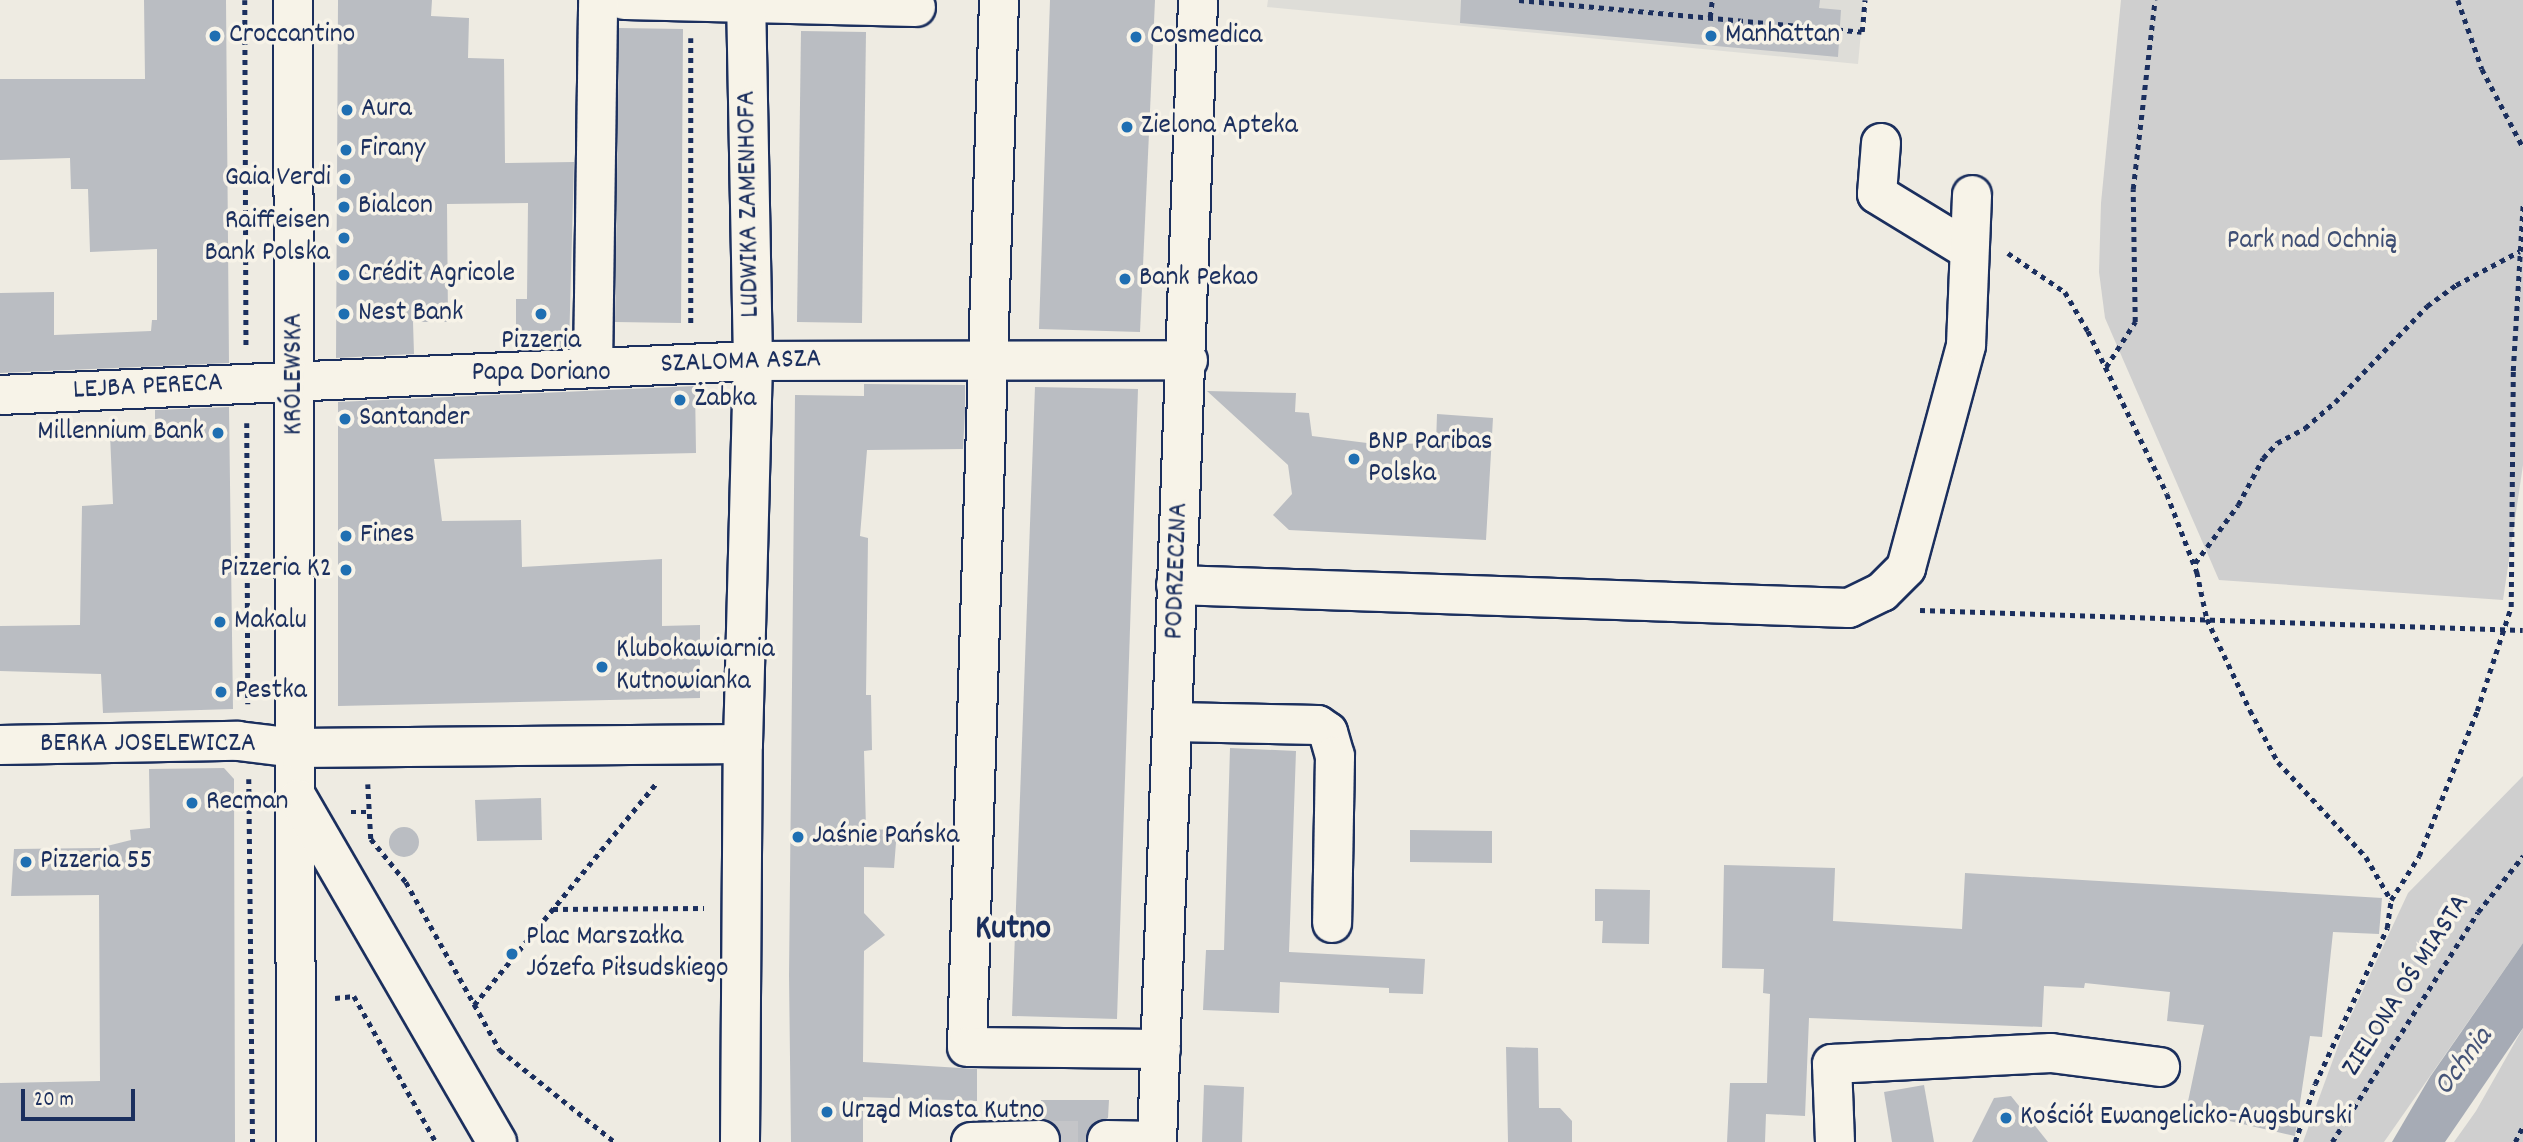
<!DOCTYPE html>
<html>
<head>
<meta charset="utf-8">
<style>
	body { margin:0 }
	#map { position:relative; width:2523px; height:1142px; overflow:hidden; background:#eeebe2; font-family:Dekko,sans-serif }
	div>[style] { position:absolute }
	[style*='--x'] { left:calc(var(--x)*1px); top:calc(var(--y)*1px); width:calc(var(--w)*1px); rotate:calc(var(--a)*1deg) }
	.built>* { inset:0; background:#deddd8 }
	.green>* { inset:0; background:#cfcfcf }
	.water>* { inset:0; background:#a6abb5 }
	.building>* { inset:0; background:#babdc2 }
	.round { border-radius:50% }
	.minor-tunnel>* { height:38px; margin-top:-19px; transform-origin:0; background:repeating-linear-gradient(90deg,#c4c5c8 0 38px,transparent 0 57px) }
	.path>* { height:4.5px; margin-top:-2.25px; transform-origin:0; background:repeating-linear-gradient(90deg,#1b2f5e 0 5px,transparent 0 10px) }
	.roads { filter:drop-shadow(2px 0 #1b2f5e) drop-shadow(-2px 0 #1b2f5e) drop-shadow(0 2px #1b2f5e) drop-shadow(0 -2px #1b2f5e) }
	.minor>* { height:38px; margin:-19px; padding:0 19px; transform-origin:19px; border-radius:19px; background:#f7f3e8 }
	.dots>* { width:19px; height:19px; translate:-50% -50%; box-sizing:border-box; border:4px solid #f7f3e8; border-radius:50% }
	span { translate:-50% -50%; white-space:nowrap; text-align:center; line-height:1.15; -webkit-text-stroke:7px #f7f3e8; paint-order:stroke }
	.poi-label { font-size:28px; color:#1b2f5e }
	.left { translate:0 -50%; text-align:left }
	.right { translate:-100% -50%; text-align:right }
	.street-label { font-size:28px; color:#1b2f5e }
	.park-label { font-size:28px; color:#3f4f75 }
	.water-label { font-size:30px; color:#455478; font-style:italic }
	.district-label { font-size:35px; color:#1b2f5e; font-weight:700 }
	.scale { position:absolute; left:21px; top:1089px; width:114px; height:32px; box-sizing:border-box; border:4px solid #1b2f5e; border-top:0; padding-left:9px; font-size:21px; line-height:24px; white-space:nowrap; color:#1b2f5e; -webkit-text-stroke:5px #f7f3e8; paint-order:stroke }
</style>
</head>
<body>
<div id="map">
	<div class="built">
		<div style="clip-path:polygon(1268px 0,1864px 0,1858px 64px,1267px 7px)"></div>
	</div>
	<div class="green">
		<div style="clip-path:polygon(2121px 0,2523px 0,2523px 465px,2503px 600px,2219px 580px,2105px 318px,2099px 272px,2101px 203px)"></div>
		<div style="clip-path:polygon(2523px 776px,2523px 943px,2384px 1142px,2303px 1142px,2342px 1035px,2408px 893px)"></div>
		<div style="clip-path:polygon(2523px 1028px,2523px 1142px,2454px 1142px,2476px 1111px)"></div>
	</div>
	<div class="water">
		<div style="clip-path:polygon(2523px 943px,2523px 1028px,2445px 1142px,2392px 1142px,2430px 1077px)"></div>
	</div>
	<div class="building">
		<div style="clip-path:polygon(144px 0,226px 0,229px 363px,0 373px,0 293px,54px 292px,54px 335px,151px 331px,152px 320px,157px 320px,157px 249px,90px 252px,88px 189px,71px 189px,70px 158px,0 160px,0 79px,145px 79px)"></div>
		<div style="clip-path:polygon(338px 0,432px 0,431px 16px,469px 18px,468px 58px,504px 59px,505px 163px,574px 162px,569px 347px,516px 350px,516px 299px,527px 299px,528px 203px,447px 204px,448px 322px,413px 322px,414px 354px,336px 358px)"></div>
		<div style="clip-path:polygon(1050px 0,1155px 0,1140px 332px,1039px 329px)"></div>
		<div style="clip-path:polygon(1461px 0,1820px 0,1819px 8px,1841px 10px,1838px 57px,1460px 23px)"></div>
		<div style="clip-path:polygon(619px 28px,683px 29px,681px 323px,615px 322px)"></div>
		<div style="clip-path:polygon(801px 31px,866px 32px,862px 323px,797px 322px)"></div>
		<div style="clip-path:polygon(864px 384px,965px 385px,965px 412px,963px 449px,867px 450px,860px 536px,868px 538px,866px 695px,871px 695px,872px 750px,864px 751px,866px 829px,897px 830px,894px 868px,864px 867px,864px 913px,885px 935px,864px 951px,863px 1062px,977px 1069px,977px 1101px,863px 1097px,863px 1142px,791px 1142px,789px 975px,795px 395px,864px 396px)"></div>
		<div style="clip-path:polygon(695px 386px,696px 453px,434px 459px,442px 521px,521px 520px,522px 567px,662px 559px,662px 626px,700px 625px,700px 698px,338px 706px,338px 402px)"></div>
		<div style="clip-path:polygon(1035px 387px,1138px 389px,1117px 1019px,1012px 1016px)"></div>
		<div style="clip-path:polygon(1207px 391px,1296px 393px,1295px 412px,1309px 413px,1312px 436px,1367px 443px,1436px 444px,1437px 414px,1493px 418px,1486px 540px,1289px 530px,1273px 515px,1292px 494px,1288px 465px)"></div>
		<div style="clip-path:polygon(229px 407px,233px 709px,103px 713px,101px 674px,0 671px,0 626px,80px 625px,82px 506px,113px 504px,110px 434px,155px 435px,155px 410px)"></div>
		<div style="clip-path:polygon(1230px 748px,1296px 751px,1289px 952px,1425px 959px,1423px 994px,1389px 993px,1389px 988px,1280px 982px,1279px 1013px,1203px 1010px,1206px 950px,1224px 950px)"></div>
		<div style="clip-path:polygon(224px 768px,234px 779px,235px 1142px,0 1142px,0 1083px,100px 1081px,99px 895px,11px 896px,14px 849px,99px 848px,131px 840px,130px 830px,150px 828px,149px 769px)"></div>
		<div style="clip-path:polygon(541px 798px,542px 840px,477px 841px,475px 800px)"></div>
		<div class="round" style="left:389px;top:827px;width:30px;height:30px"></div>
		<div style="clip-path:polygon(1410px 830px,1492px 831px,1492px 863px,1410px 862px)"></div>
		<div style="clip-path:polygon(1724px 865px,1835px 868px,1833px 921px,1962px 929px,1965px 873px,2382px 898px,2379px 934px,2333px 932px,2322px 1037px,2310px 1036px,2295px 1136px,2186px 1111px,2204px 1025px,2167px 1021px,2170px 992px,2085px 983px,2084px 988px,2044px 986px,2042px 1027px,1809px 1018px,1805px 1116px,1766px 1114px,1765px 1142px,1727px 1142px,1730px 1083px,1767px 1083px,1770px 994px,1763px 993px,1764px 969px,1722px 968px)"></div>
		<div style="clip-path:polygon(1595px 889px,1650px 890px,1649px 944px,1602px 943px,1603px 921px,1595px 921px)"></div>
		<div style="clip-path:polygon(1506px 1047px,1538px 1048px,1539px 1108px,1560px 1108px,1572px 1121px,1572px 1142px,1508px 1142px)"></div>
		<div style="clip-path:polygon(1204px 1085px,1244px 1087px,1242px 1142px,1202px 1142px)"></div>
		<div style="clip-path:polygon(1924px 1085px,1934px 1142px,1892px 1142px,1884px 1092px)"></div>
		<div style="clip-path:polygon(2011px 1096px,2048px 1142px,1972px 1142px,1994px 1098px)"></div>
		<div style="clip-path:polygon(1041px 1100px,1109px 1100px,1108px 1118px,1089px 1128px,1086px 1142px,1061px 1142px,1058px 1128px,1040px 1118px)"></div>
	</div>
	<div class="minor-tunnel">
		<div style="--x:1040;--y:1140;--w:67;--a:0"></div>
	</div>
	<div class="path">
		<div style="--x:245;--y:0;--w:348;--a:89.8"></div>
		<div style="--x:1519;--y:0;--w:344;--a:5.3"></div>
		<div style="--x:1862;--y:32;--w:32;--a:-85"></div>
		<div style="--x:2458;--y:0;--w:73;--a:70.8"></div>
		<div style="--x:2482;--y:69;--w:88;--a:62.3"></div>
		<div style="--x:1710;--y:17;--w:17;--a:-83"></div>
		<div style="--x:691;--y:38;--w:288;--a:90"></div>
		<div style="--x:2008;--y:253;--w:69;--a:34.4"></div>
		<div style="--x:2065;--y:292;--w:45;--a:59.5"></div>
		<div style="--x:2088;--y:331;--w:181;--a:64.1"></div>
		<div style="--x:2167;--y:494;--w:84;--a:69"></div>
		<div style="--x:2197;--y:572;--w:48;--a:78"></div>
		<div style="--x:2207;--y:619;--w:101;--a:64.7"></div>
		<div style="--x:2250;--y:710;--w:59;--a:61.7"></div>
		<div style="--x:2278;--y:762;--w:129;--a:47.2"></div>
		<div style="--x:2366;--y:857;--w:50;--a:59.8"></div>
		<div style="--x:2106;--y:367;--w:54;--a:-57.2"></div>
		<div style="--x:2135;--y:322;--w:133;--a:-90.9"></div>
		<div style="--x:2133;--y:189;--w:190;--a:-83.4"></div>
		<div style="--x:247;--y:423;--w:281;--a:89.8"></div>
		<div style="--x:2195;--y:563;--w:72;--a:-53.4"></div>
		<div style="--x:2238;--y:505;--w:53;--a:-62"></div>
		<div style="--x:2263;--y:458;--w:21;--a:-47"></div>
		<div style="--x:2277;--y:443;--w:32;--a:-28"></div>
		<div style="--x:2305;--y:428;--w:40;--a:-41"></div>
		<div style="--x:2335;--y:402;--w:133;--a:-46.2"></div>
		<div style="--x:2427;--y:306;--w:36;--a:-36"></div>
		<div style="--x:2456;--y:285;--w:72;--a:-28"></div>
		<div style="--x:1920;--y:610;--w:603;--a:1.9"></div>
		<div style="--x:249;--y:779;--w:363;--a:89.4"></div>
		<div style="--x:368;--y:784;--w:55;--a:86.9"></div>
		<div style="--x:371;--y:839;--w:55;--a:50.9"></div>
		<div style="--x:406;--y:882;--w:193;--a:60.8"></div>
		<div style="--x:500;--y:1050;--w:147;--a:38.7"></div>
		<div style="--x:351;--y:812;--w:18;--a:0"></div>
		<div style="--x:553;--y:909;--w:151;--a:-0.4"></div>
		<div style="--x:335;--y:998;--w:19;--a:-6"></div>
		<div style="--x:354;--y:996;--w:167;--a:60.7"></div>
		<div style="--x:474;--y:1005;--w:288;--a:-50.6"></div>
		<div style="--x:2295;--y:1142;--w:61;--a:-71"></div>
		<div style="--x:2315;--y:1084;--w:172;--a:-65.2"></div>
		<div style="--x:2387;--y:928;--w:28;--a:-82"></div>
		<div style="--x:2391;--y:900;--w:52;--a:-57.5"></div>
		<div style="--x:2419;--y:856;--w:156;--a:-68.2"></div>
		<div style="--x:2477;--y:711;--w:109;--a:-71.9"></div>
		<div style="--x:2511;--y:607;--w:236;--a:-89.5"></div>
		<div style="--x:2513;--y:371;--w:166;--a:-86.6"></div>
		<div style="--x:2332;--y:1142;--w:272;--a:-57.6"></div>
		<div style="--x:2478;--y:912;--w:72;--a:-51.2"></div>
		<div style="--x:2515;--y:1142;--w:18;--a:-63"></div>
	</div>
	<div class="roads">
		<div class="minor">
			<div style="--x:293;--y:0;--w:1142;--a:89.85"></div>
			<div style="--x:624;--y:0;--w:292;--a:1.4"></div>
			<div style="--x:999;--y:0;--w:1047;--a:91.75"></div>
			<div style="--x:967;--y:1047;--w:194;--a:0.6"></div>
			<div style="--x:1881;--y:143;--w:51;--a:94.5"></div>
			<div style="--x:1877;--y:194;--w:105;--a:31.4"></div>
			<div style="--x:593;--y:368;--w:368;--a:-89.2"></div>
			<div style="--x:0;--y:395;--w:754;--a:-2.59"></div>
			<div style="--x:753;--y:361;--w:435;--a:-0.1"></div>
			<div style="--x:1176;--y:585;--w:673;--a:1.96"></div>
			<div style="--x:1849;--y:608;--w:37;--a:-26"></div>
			<div style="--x:1882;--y:592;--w:34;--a:-45"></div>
			<div style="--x:1906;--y:568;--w:231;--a:-74.9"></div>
			<div style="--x:1966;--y:345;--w:150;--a:-87.7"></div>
			<div style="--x:1173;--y:722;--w:145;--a:1.2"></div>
			<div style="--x:1318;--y:725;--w:12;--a:35"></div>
			<div style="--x:1328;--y:732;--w:25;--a:74"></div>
			<div style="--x:1335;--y:756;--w:167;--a:91"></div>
			<div style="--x:0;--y:745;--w:238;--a:-1"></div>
			<div style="--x:238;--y:741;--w:57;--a:7"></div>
			<div style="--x:295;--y:748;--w:448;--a:-0.5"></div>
			<div style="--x:298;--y:799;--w:397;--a:59.9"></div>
			<div style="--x:1107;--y:1140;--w:50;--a:1.1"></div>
			<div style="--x:740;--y:1142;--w:398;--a:-89.6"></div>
			<div style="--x:743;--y:744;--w:383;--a:-88.5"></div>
			<div style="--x:753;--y:361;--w:361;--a:-91.1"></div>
			<div style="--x:971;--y:1142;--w:69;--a:-1.7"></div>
			<div style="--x:1157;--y:1142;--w:1143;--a:-87.94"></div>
			<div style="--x:1835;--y:1142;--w:78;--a:-92.2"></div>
			<div style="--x:1832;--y:1064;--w:219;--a:-2.9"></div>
			<div style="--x:2051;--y:1053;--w:110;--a:7.3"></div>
		</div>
	</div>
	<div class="dots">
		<div style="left:215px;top:36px;background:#1f6fb2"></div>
		<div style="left:1711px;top:36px;background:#1f6fb2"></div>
		<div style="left:1136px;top:37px;background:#1f6fb2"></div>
		<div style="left:347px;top:110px;background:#1f6fb2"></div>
		<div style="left:1127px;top:127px;background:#1f6fb2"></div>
		<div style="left:346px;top:150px;background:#1f6fb2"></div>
		<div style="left:345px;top:179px;background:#1f6fb2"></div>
		<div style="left:344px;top:207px;background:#1f6fb2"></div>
		<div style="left:344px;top:238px;background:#1f6fb2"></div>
		<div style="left:344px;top:275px;background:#1f6fb2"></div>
		<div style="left:1125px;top:279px;background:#1f6fb2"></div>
		<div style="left:344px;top:314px;background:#1f6fb2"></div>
		<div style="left:541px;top:314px;background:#1f6fb2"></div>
		<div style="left:680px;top:400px;background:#1f6fb2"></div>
		<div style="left:345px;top:419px;background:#1f6fb2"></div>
		<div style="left:218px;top:433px;background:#1f6fb2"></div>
		<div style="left:1354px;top:459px;background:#1f6fb2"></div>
		<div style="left:346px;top:536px;background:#1f6fb2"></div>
		<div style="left:346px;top:570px;background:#1f6fb2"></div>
		<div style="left:220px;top:622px;background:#1f6fb2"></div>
		<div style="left:602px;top:667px;background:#1f6fb2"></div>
		<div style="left:221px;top:692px;background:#1f6fb2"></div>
		<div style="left:192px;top:803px;background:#1f6fb2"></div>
		<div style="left:798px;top:837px;background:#1f6fb2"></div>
		<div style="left:26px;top:862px;background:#1f6fb2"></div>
		<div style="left:512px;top:954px;background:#1f6fb2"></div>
		<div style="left:827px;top:1112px;background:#1f6fb2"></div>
		<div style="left:2006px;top:1118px;background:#1f6fb2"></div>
	</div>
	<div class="poi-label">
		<span class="left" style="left:229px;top:36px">Croccantino</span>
		<span class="left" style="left:1725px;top:36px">Manhattan</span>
		<span class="left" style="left:1150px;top:37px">Cosmedica</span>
		<span class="left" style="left:361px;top:110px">Aura</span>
		<span class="left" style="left:1141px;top:127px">Zielona Apteka</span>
		<span class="left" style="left:360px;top:150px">Firany</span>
		<span class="right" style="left:331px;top:179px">Gaia Verdi</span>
		<span class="left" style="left:358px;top:207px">Bialcon</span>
		<span class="right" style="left:330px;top:238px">Raiffeisen<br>Bank Polska</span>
		<span class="left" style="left:358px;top:275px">Crédit Agricole</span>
		<span class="left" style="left:1139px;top:279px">Bank Pekao</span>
		<span class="left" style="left:358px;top:314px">Nest Bank</span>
		<span style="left:541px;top:358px">Pizzeria<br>Papa Doriano</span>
		<span class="left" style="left:694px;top:400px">Żabka</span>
		<span class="left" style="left:359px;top:419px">Santander</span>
		<span class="right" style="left:204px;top:433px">Millennium Bank</span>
		<span class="left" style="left:1368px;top:459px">BNP Paribas<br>Polska</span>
		<span class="left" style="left:360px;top:536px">Fines</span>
		<span class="right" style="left:332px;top:570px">Pizzeria K2</span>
		<span class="left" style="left:234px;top:622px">Makalu</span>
		<span class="left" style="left:616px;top:667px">Klubokawiarnia<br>Kutnowianka</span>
		<span class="left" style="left:235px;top:692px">Pestka</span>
		<span class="left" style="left:206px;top:803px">Recman</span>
		<span class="left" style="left:812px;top:837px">Jaśnie Pańska</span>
		<span class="left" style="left:40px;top:862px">Pizzeria 55</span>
		<span class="left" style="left:526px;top:954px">Plac Marszałka<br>Józefa Piłsudskiego</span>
		<span class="left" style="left:841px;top:1112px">Urząd Miasta Kutno</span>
		<span class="left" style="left:2020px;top:1118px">Kościół Ewangelicko-Augsburski</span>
	</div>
	<div class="street-label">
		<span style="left:750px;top:204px;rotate:-91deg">LUDWIKA ZAMENHOFA</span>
		<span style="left:741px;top:363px;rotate:-2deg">SZALOMA ASZA</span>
		<span style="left:295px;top:374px;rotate:-90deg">KRÓLEWSKA</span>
		<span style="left:148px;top:388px;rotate:-3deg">LEJBA PERECA</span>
		<span style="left:1178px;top:571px;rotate:-88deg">PODRZECZNA</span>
		<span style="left:148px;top:745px">BERKA JOSELEWICZA</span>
		<span style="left:2407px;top:986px;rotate:-57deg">ZIELONA OŚ MIASTA</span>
	</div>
	<div class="park-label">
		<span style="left:2312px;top:242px">Park nad Ochnią</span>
	</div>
	<div class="water-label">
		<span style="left:2465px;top:1063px;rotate:-53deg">Ochnia</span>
	</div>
	<div class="district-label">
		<span style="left:1013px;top:930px">Kutno</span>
	</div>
	<div class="scale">20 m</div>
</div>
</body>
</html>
